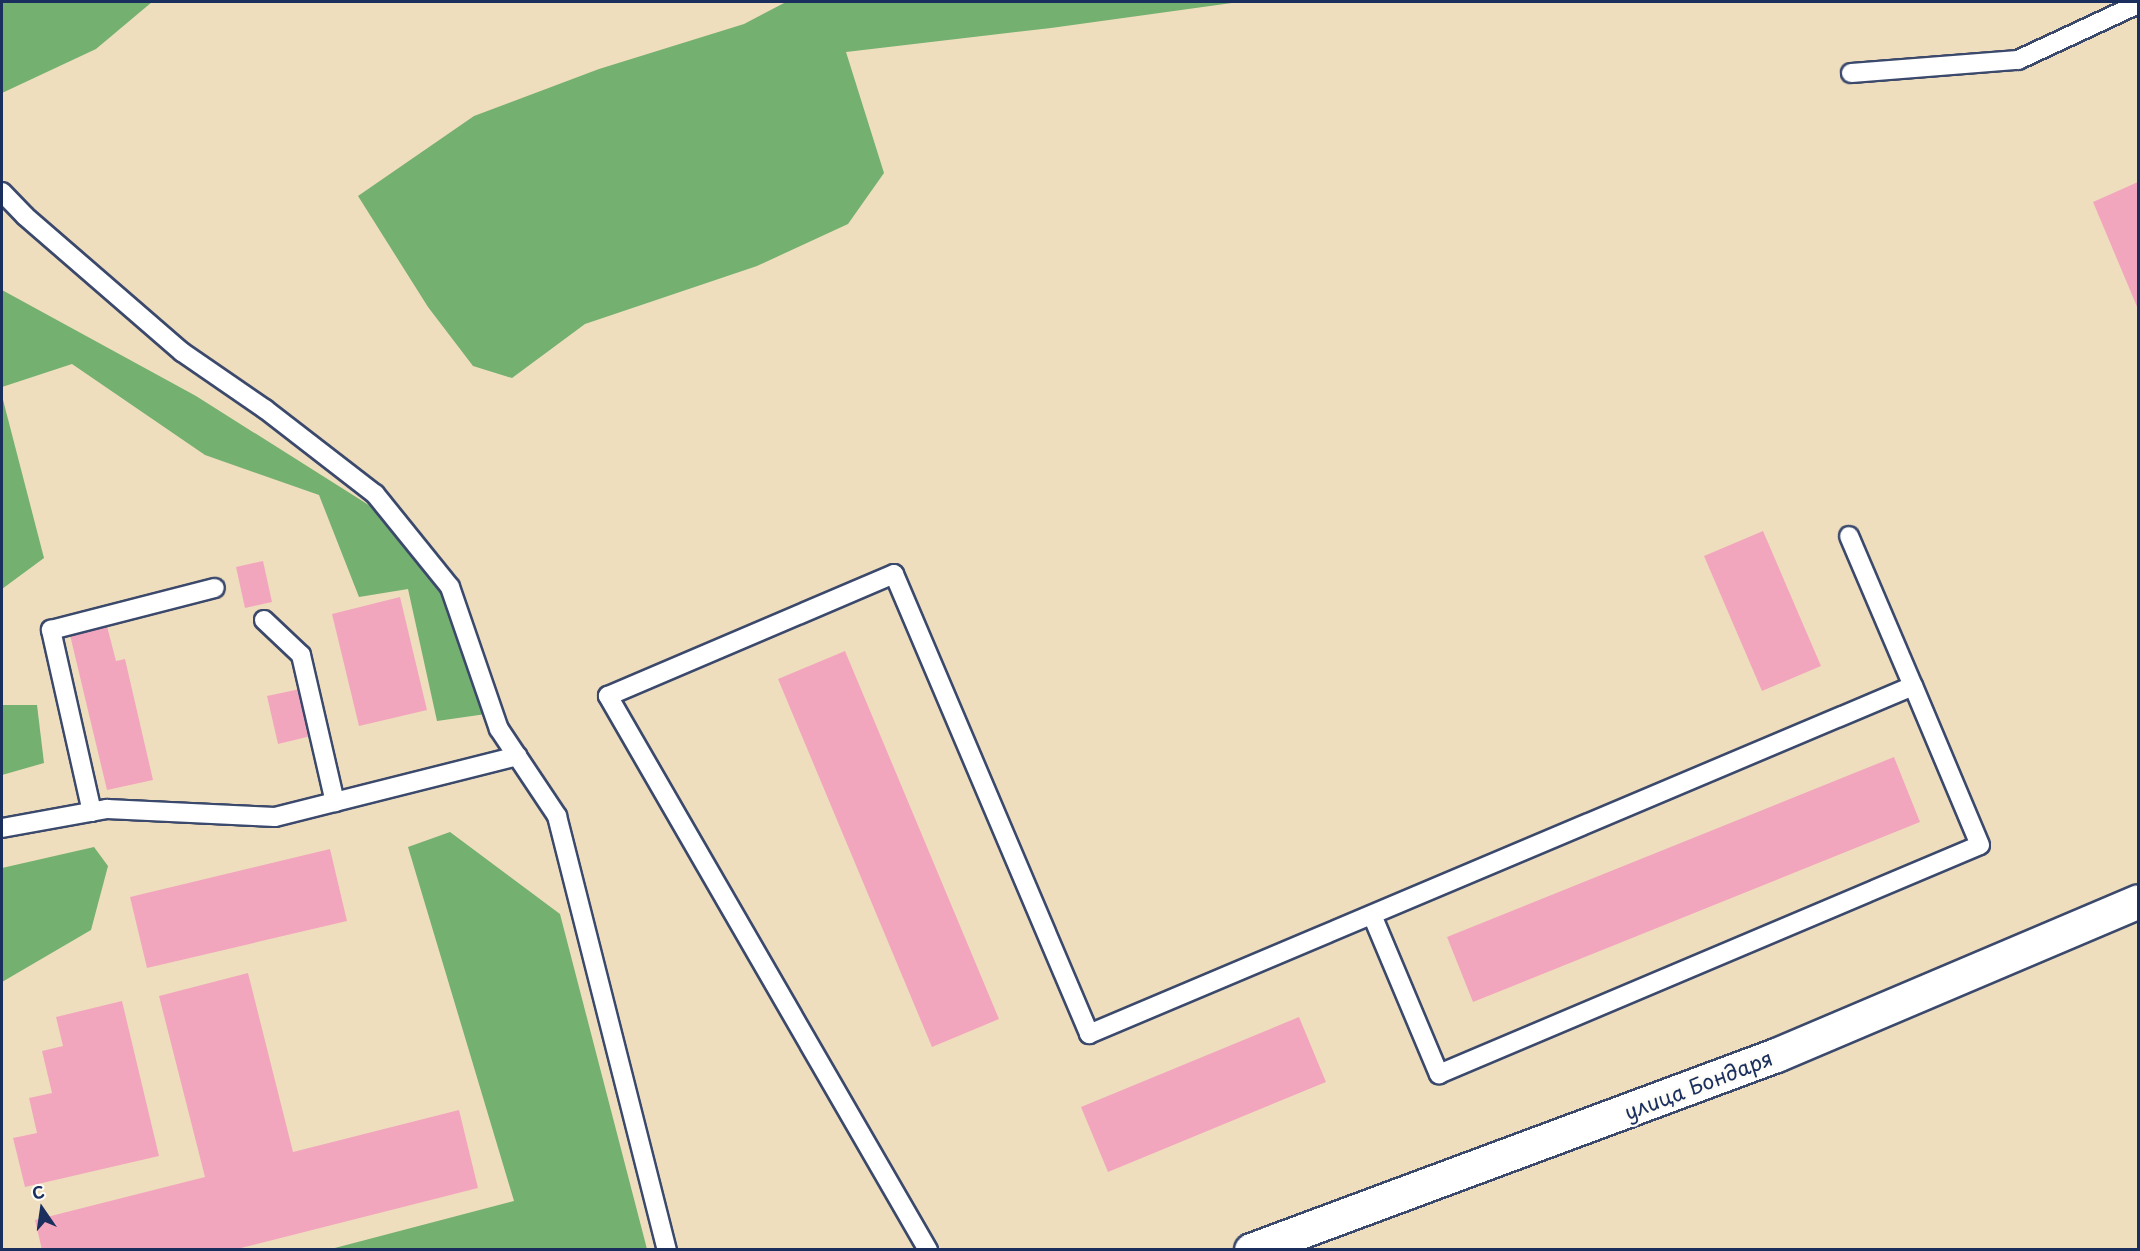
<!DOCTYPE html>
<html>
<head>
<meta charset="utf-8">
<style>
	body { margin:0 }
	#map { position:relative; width:2140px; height:1251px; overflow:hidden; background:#efdebd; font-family:"Playpen Sans",sans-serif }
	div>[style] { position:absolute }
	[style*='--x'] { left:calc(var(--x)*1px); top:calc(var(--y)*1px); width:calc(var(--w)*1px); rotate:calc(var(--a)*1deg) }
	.forest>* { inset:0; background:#74b06f }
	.building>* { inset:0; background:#f2a6be }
	.roads { filter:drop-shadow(2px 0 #3b496c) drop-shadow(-2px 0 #3b496c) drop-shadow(0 2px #3b496c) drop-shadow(0 -2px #3b496c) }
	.lane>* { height:18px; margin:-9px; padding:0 9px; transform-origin:9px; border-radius:9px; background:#fff }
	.secondary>* { height:33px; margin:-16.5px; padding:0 16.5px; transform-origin:16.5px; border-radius:16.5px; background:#fff }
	span { translate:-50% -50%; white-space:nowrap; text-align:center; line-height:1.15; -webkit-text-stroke:4.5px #fdfcf7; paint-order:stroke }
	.street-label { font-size:21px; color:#1b2f5e }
	.frame { position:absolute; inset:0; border:3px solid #1b2f5e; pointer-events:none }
	.north { position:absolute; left:12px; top:1179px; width:60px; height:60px; -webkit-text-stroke:4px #fdfcf7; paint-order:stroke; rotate:347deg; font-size:16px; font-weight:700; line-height:24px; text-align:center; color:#1b2f5e }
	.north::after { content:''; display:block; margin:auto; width:21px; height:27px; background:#1b2f5e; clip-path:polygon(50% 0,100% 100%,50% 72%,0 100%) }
</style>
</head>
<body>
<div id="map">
	<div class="forest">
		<div style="clip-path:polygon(2px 2px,152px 2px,96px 49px,2px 93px)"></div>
		<div style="clip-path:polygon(786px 2px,1239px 2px,1051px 28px,846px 52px,884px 173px,848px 224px,757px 266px,585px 324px,512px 378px,473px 366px,428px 307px,358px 196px,474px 116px,599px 69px,744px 24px)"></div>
		<div style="clip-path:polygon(2px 290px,196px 396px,375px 509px,443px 588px,486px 714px,437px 721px,408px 589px,359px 597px,319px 495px,205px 455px,72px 364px,2px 387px)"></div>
		<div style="clip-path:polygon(2px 396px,44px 558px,2px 589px)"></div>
		<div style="clip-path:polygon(2px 705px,37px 705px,44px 763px,2px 775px)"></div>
		<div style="clip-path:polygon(450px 832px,560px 914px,647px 1249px,331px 1249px,514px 1201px,408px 847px)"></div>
		<div style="clip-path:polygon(94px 847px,108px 866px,91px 930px,2px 982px,2px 868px)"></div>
	</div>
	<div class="building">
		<div style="clip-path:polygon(2138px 182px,2138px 309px,2093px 202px)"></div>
		<div style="clip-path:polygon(1763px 531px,1821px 666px,1762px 691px,1704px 556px)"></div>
		<div style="clip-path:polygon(263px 561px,272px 602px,245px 608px,236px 567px)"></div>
		<div style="clip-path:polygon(400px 597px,427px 710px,359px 726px,332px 614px)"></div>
		<div style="clip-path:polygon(107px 626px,116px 661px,125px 659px,153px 780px,107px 790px,70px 635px)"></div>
		<div style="clip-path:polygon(845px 651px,999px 1019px,932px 1047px,778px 679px)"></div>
		<div style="clip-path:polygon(300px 689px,311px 736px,278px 744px,267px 696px)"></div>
		<div style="clip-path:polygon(1894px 757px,1920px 822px,1473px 1002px,1447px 937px)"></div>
		<div style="clip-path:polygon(330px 849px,347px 921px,147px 968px,130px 897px)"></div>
		<div style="clip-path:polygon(248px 973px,293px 1152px,459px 1110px,478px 1188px,233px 1250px,42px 1250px,35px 1220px,205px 1177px,159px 996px)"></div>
		<div style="clip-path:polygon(122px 1001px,159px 1156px,25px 1187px,13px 1138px,37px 1133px,29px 1098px,52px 1093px,42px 1051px,63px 1046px,56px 1017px)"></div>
		<div style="clip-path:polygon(1299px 1017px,1326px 1082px,1108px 1172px,1081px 1107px)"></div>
	</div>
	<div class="roads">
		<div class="lane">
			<div style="--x:1851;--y:73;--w:168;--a:-4.5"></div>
			<div style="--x:2018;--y:60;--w:132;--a:-25"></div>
			<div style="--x:2;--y:192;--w:33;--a:46"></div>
			<div style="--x:25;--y:216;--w:208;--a:40.9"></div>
			<div style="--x:182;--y:352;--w:101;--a:34.5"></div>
			<div style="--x:265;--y:409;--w:139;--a:37.7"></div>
			<div style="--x:375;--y:494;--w:119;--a:51.1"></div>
			<div style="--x:450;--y:587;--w:150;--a:71"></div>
			<div style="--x:499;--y:729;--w:105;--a:56.3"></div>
			<div style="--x:557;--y:816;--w:448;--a:75.8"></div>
			<div style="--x:264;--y:620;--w:51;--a:43.4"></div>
			<div style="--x:301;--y:655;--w:151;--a:77"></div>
			<div style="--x:92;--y:812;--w:187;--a:-102.7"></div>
			<div style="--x:51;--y:630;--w:169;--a:-14.4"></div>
			<div style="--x:2;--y:828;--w:107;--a:-10.3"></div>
			<div style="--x:107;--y:809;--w:168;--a:2.7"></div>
			<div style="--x:275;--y:817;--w:250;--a:-14.1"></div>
			<div style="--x:1372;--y:915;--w:173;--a:67.2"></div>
			<div style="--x:1439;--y:1074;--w:587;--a:-22.94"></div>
			<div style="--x:1980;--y:845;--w:173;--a:-112.8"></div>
			<div style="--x:928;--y:1250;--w:640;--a:-120.01"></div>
			<div style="--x:608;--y:696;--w:311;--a:-23.1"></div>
			<div style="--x:894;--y:574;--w:500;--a:67"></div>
			<div style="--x:1089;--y:1034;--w:894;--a:-22.9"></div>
			<div style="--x:1913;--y:686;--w:163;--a:-113.1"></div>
		</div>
		<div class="secondary">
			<div style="--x:1251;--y:1250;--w:560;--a:-20.38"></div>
			<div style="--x:1776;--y:1055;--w:393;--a:-23"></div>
		</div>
	</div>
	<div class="street-label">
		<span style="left:1698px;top:1084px;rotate:-21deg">улица Бондаря</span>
	</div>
	<div class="frame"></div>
	<div class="north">С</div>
</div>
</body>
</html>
